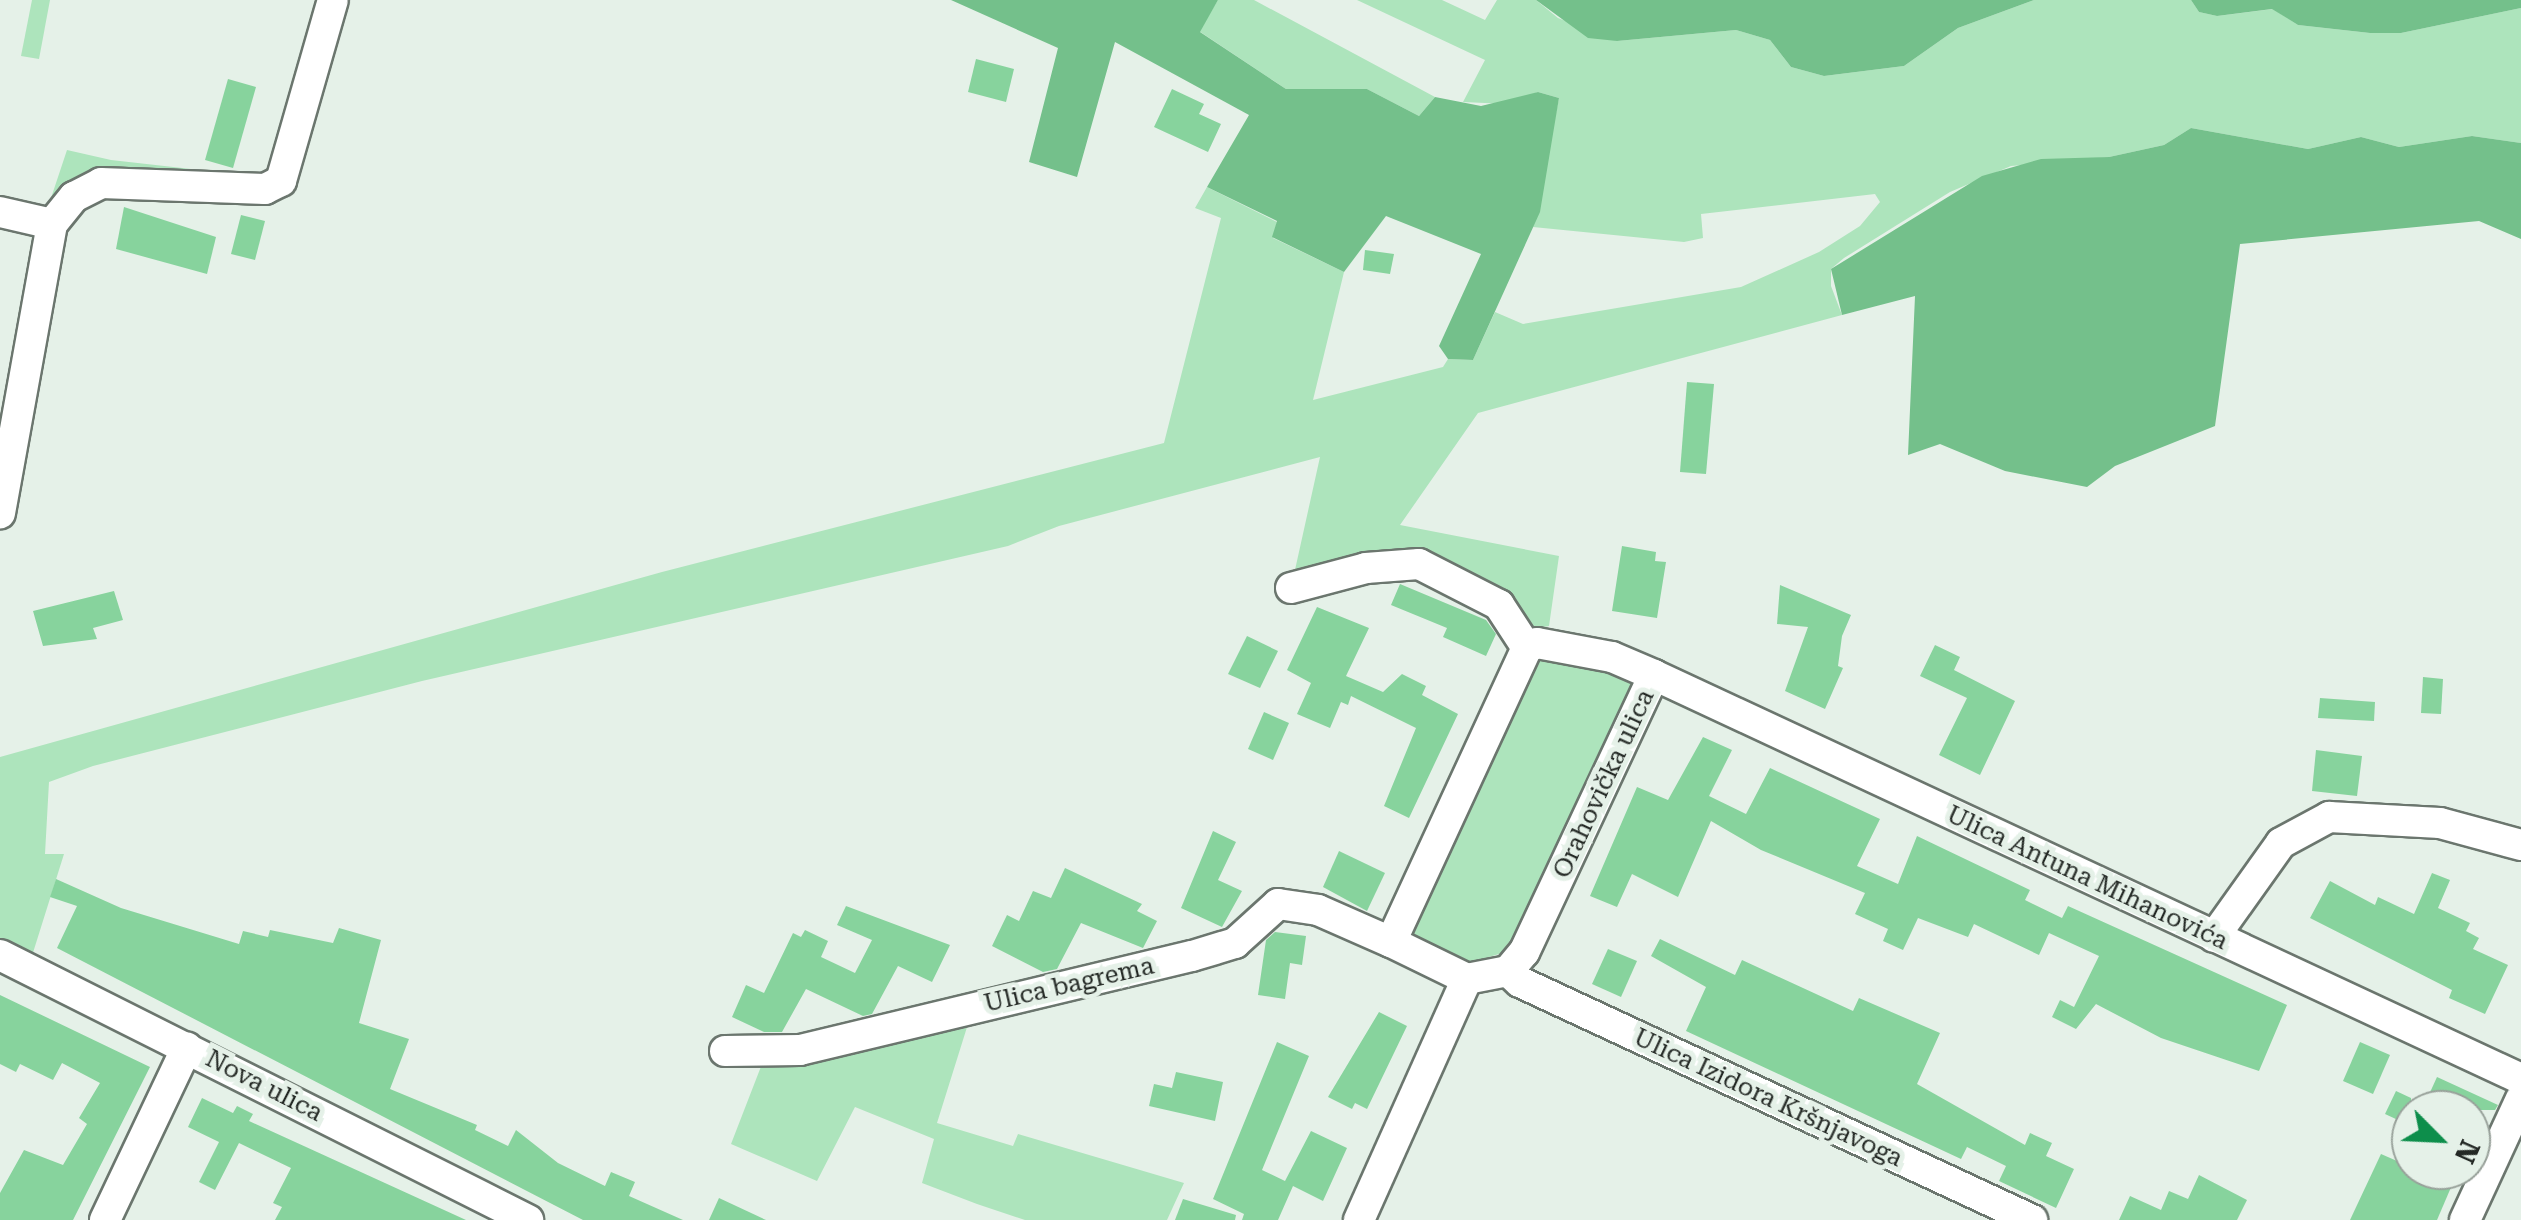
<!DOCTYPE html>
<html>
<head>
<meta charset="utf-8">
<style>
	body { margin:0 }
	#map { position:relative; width:2521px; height:1220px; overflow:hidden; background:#e5f1e8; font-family:"Roboto Serif",serif }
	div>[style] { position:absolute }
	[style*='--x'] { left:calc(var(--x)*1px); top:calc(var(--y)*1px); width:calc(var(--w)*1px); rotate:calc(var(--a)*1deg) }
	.green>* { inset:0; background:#ade4bc }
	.forest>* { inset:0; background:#74c08b }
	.building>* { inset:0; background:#87d39d }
	.roads { filter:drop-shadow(2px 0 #6b766e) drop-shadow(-2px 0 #6b766e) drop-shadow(0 2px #6b766e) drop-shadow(0 -2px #6b766e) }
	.minor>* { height:30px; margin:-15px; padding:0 15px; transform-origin:15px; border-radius:15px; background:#fff }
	span { translate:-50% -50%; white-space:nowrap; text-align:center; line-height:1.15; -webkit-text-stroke:10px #e5f1e8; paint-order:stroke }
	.street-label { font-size:25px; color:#242925 }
	.north { position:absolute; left:2391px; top:1090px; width:100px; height:100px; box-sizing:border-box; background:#e5f1e8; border:2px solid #98a19a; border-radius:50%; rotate:114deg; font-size:28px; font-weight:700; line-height:40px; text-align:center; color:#242925 }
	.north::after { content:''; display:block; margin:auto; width:35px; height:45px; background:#0d8e4b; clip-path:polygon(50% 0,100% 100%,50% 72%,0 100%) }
</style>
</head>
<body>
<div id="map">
	<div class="green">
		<div style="clip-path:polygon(32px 0,50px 0,39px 59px,21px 56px)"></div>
		<div style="clip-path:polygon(1218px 0,1254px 0,1435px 97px,1419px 116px,1367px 89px,1286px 89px,1199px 31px)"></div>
		<div style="clip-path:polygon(1357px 0,1442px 0,1485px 20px,1497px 0,1536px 0,1558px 18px,1617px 41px,1736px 30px,1770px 40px,1791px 67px,1824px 76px,1904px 66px,1958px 28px,2034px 0,2191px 0,2199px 12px,2217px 16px,2273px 9px,2298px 25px,2370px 33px,2401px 33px,2521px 8px,2521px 143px,2472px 136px,2399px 147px,2361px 137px,2308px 149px,2191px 128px,2164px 145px,2109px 157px,2011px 166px,1950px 192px,1844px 258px,1831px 269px,1831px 286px,1842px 315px,1478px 413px,1400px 525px,1559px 556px,1549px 626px,1532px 629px,1419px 564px,1291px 588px,1320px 457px,1059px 526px,1008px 546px,422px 681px,93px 766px,49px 782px,45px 854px,64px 854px,31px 959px,0 944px,0 757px,662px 572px,1164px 443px,1221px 218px,1195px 208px,1207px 187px,1277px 222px,1273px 238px,1344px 272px,1313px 400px,1443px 367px,1448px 359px,1473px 360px,1495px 312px,1523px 324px,1741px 287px,1819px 252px,1860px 226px,1880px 202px,1875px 194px,1701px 214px,1703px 238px,1684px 242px,1533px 227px,1559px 98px,1538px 92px,1507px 104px,1463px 102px,1485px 60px)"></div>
		<div style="clip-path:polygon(67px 150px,111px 160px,191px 169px,187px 184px,101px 183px,43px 222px)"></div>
		<div style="clip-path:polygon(1539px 658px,1627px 674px,1634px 685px,1509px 951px,1462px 965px,1411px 945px,1407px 924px,1521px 676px)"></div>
		<div style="clip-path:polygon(973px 1008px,937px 1123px,1013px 1146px,1018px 1134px,1184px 1183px,1167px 1220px,1025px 1220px,977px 1204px,922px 1183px,934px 1139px,855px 1107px,817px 1181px,731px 1144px,767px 1051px)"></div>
	</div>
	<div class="forest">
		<div style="clip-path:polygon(951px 0,1218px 0,1200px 32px,1286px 89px,1367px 89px,1419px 116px,1435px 97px,1481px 106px,1538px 92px,1559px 98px,1540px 212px,1473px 360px,1448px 359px,1439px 346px,1481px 254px,1386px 216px,1344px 272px,1272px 237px,1277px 221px,1207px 187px,1249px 115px,1115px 42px,1077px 177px,1029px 162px,1058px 48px)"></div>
		<div style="clip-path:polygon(1536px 0,2034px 0,1958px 28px,1904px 66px,1824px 76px,1791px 67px,1770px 40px,1736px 30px,1617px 41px,1588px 38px)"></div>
		<div style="clip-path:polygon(2191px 0,2521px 0,2521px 8px,2401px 33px,2370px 33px,2298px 25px,2272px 9px,2217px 16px,2199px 12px)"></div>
		<div style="clip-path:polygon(2191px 128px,2308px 149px,2361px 137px,2399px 147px,2472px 136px,2521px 143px,2521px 239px,2479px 221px,2240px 244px,2215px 426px,2115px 466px,2087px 487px,2005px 471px,1940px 444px,1908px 455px,1915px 296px,1842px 315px,1831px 269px,1982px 176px,2041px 159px,2109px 157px,2164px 145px)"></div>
	</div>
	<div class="building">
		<div style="clip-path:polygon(976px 59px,1014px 69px,1006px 102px,968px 92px)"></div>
		<div style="clip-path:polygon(228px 79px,256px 87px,233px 168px,205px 160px)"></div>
		<div style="clip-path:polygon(1172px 89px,1204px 104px,1199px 114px,1221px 124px,1208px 152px,1154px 127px)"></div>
		<div style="clip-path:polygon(124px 207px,216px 237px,207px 274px,116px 249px)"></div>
		<div style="clip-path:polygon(241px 215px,265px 221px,255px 260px,231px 254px)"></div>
		<div style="clip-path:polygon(1365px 250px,1394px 254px,1390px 274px,1363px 270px)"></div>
		<div style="clip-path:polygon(1687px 382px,1714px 384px,1706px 474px,1680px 472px)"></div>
		<div style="clip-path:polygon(1622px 546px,1656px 552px,1655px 561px,1666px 562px,1657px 618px,1612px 611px)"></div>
		<div style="clip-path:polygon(1400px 584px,1486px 620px,1496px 634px,1486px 656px,1443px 637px,1447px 628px,1391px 605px)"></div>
		<div style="clip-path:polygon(1780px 585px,1851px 615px,1842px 636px,1838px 666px,1843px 668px,1825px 709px,1785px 691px,1808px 627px,1777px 624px)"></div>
		<div style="clip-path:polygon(114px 591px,123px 620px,93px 628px,97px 639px,43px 646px,33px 611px)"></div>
		<div style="clip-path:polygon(1317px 607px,1369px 628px,1346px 676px,1383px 692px,1402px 674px,1426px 686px,1422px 695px,1458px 714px,1409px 818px,1384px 806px,1416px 728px,1351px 696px,1348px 705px,1341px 702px,1330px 728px,1297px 714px,1311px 683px,1287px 670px)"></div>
		<div style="clip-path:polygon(1247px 636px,1278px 651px,1260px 688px,1228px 674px)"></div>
		<div style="clip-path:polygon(1935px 645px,1960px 657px,1954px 670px,2015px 701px,1980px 775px,1939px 755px,1967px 698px,1920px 676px)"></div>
		<div style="clip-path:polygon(2423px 677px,2443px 679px,2441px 714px,2421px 713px)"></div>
		<div style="clip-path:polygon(2320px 698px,2375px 702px,2374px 721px,2318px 718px)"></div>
		<div style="clip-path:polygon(1264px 712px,1289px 723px,1273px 760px,1248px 749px)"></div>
		<div style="clip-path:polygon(1703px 737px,1732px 750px,1709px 796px,1746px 814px,1770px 768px,1880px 819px,1857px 866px,1898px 884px,1917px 836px,2030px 890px,2025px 900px,2062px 918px,2068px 906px,2287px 1005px,2259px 1071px,2161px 1038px,2096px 1004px,2076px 1029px,2052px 1017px,2060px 1000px,2074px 1007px,2099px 956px,2049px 933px,2039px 955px,1974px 924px,1968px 937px,1918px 918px,1903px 950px,1883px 941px,1888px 929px,1855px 914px,1865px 893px,1761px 850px,1711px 821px,1678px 897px,1632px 874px,1617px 907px,1590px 896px,1637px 787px,1668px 800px)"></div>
		<div style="clip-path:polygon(2316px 750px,2362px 756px,2357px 796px,2312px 791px)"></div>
		<div style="clip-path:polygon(1213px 831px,1236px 842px,1218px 880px,1242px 891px,1222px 927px,1181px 908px)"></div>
		<div style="clip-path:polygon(1339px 851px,1385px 873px,1367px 911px,1323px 887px)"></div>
		<div style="clip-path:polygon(1065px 868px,1142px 904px,1137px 911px,1157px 921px,1143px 948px,1081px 923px,1057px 969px,1043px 972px,992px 946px,1007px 915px,1019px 921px,1033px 891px,1051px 898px)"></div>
		<div style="clip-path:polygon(2432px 873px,2450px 880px,2438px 908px,2470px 923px,2466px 931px,2479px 938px,2473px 949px,2508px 965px,2485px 1014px,2449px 998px,2452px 990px,2310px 918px,2330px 881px,2375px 905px,2378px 897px,2414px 914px)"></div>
		<div style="clip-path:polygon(56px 879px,121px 908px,239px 944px,243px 931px,268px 937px,270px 930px,333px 943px,339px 928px,381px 940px,359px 1023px,409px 1039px,390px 1089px,477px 1125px,475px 1130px,508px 1146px,516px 1130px,558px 1163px,605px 1186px,611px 1172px,635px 1182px,629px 1196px,683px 1220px,583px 1220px,57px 948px,77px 906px,50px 897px)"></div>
		<div style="clip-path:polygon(846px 906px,950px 945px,932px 982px,898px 966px,872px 1014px,863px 1016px,806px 989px,782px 1032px,764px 1032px,732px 1017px,746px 985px,764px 993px,793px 933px,801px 937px,805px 930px,828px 941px,821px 957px,855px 973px,872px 940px,837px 925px)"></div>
		<div style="clip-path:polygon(1275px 932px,1306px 936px,1302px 965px,1290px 963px,1285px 999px,1258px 995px,1266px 940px)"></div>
		<div style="clip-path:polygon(1660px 939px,1735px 975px,1742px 960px,1853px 1011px,1859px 998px,1940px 1033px,1917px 1084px,2025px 1145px,2030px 1133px,2052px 1143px,2046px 1156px,2074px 1169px,2056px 1208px,1999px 1181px,2006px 1166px,1967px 1147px,1961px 1159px,1686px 1031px,1706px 987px,1651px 956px)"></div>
		<div style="clip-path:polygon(1608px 949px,1637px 961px,1621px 997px,1592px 984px)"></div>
		<div style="clip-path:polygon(0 995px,150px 1067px,73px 1220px,0 1220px,0 1193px,24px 1150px,63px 1165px,87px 1124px,79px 1118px,100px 1083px,62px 1063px,53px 1080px,20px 1064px,16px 1072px,0 1064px)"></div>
		<div style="clip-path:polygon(1379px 1012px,1407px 1026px,1367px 1109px,1355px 1103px,1352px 1109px,1328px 1097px)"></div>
		<div style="clip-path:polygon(1277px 1042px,1309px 1056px,1262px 1170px,1285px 1181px,1311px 1131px,1347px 1148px,1323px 1201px,1293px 1186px,1278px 1220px,1242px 1220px,1244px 1214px,1213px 1199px)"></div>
		<div style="clip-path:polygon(2360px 1042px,2390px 1055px,2373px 1094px,2343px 1081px)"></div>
		<div style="clip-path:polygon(1176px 1072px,1223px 1082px,1215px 1121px,1149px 1106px,1154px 1084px,1172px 1088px)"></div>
		<div style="clip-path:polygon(2437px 1077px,2498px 1105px,2495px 1110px,2422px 1110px)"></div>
		<div style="clip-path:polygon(2396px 1091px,2411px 1098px,2411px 1126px,2385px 1114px)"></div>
		<div style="clip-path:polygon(202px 1098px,233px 1113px,237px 1106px,253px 1114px,249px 1121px,466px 1220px,275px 1220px,282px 1207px,273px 1203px,291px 1168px,239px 1143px,215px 1190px,199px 1182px,219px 1142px,188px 1127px)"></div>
		<div style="clip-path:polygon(2381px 1154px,2452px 1185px,2437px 1220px,2350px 1220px)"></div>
		<div style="clip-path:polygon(2199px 1175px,2247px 1200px,2237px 1220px,2119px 1220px,2130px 1196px,2161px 1210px,2169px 1191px,2188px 1199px)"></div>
		<div style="clip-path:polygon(719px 1198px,766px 1220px,709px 1220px)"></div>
		<div style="clip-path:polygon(1183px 1199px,1236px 1215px,1235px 1220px,1175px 1220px)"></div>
	</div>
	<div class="roads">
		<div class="minor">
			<div style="--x:0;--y:212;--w:53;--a:13"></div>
			<div style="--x:52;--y:224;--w:294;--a:100.2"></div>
			<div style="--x:52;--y:224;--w:35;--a:-51"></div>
			<div style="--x:74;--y:197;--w:30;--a:-27"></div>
			<div style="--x:101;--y:183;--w:164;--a:2.1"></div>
			<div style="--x:265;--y:189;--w:18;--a:-27"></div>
			<div style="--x:281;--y:181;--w:188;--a:-74"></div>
			<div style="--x:1291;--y:588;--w:78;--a:-14.9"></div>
			<div style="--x:1366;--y:568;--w:53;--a:-4.3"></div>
			<div style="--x:1419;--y:564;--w:90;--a:27.1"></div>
			<div style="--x:1499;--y:605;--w:51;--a:56.9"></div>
			<div style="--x:1537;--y:643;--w:76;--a:10.6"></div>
			<div style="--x:1612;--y:657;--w:46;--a:23.2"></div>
			<div style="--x:1654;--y:675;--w:306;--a:115.1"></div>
			<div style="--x:1524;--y:952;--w:25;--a:130"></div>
			<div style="--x:1508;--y:971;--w:42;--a:169"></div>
			<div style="--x:1467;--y:979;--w:85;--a:-154"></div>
			<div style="--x:1391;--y:942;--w:324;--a:-65.2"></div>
			<div style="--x:1527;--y:648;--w:11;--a:-27"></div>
			<div style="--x:1654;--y:675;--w:957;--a:24.98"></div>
			<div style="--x:2214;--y:937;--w:115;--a:-54.5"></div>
			<div style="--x:2281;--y:843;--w:55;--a:-28.4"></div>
			<div style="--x:2329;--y:817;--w:111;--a:3.1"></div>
			<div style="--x:2440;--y:823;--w:84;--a:15.2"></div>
			<div style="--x:0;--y:955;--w:591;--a:26.65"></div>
			<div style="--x:1508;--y:971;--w:16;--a:43"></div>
			<div style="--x:1520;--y:982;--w:565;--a:24.93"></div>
			<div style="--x:725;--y:1051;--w:75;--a:-0.8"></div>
			<div style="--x:800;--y:1050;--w:403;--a:-13.5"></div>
			<div style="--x:1192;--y:956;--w:45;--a:-16.8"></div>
			<div style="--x:1235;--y:943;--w:58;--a:-42.2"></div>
			<div style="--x:1278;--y:904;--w:40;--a:8.5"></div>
			<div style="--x:1318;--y:910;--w:80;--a:23.7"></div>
			<div style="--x:105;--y:1220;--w:191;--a:-64.6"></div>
			<div style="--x:1359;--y:1220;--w:264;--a:-65.9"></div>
			<div style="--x:2465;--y:1220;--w:133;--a:-65.2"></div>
		</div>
	</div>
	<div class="street-label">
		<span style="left:1604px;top:784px;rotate:-65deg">Orahovička ulica</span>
		<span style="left:2087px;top:878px;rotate:25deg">Ulica Antuna Mihanovića</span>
		<span style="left:1069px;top:985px;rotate:-13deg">Ulica bagrema</span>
		<span style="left:264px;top:1086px;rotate:27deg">Nova ulica</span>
		<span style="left:1768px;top:1098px;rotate:25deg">Ulica Izidora Kršnjavoga</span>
	</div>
	<div class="north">N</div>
</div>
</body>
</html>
